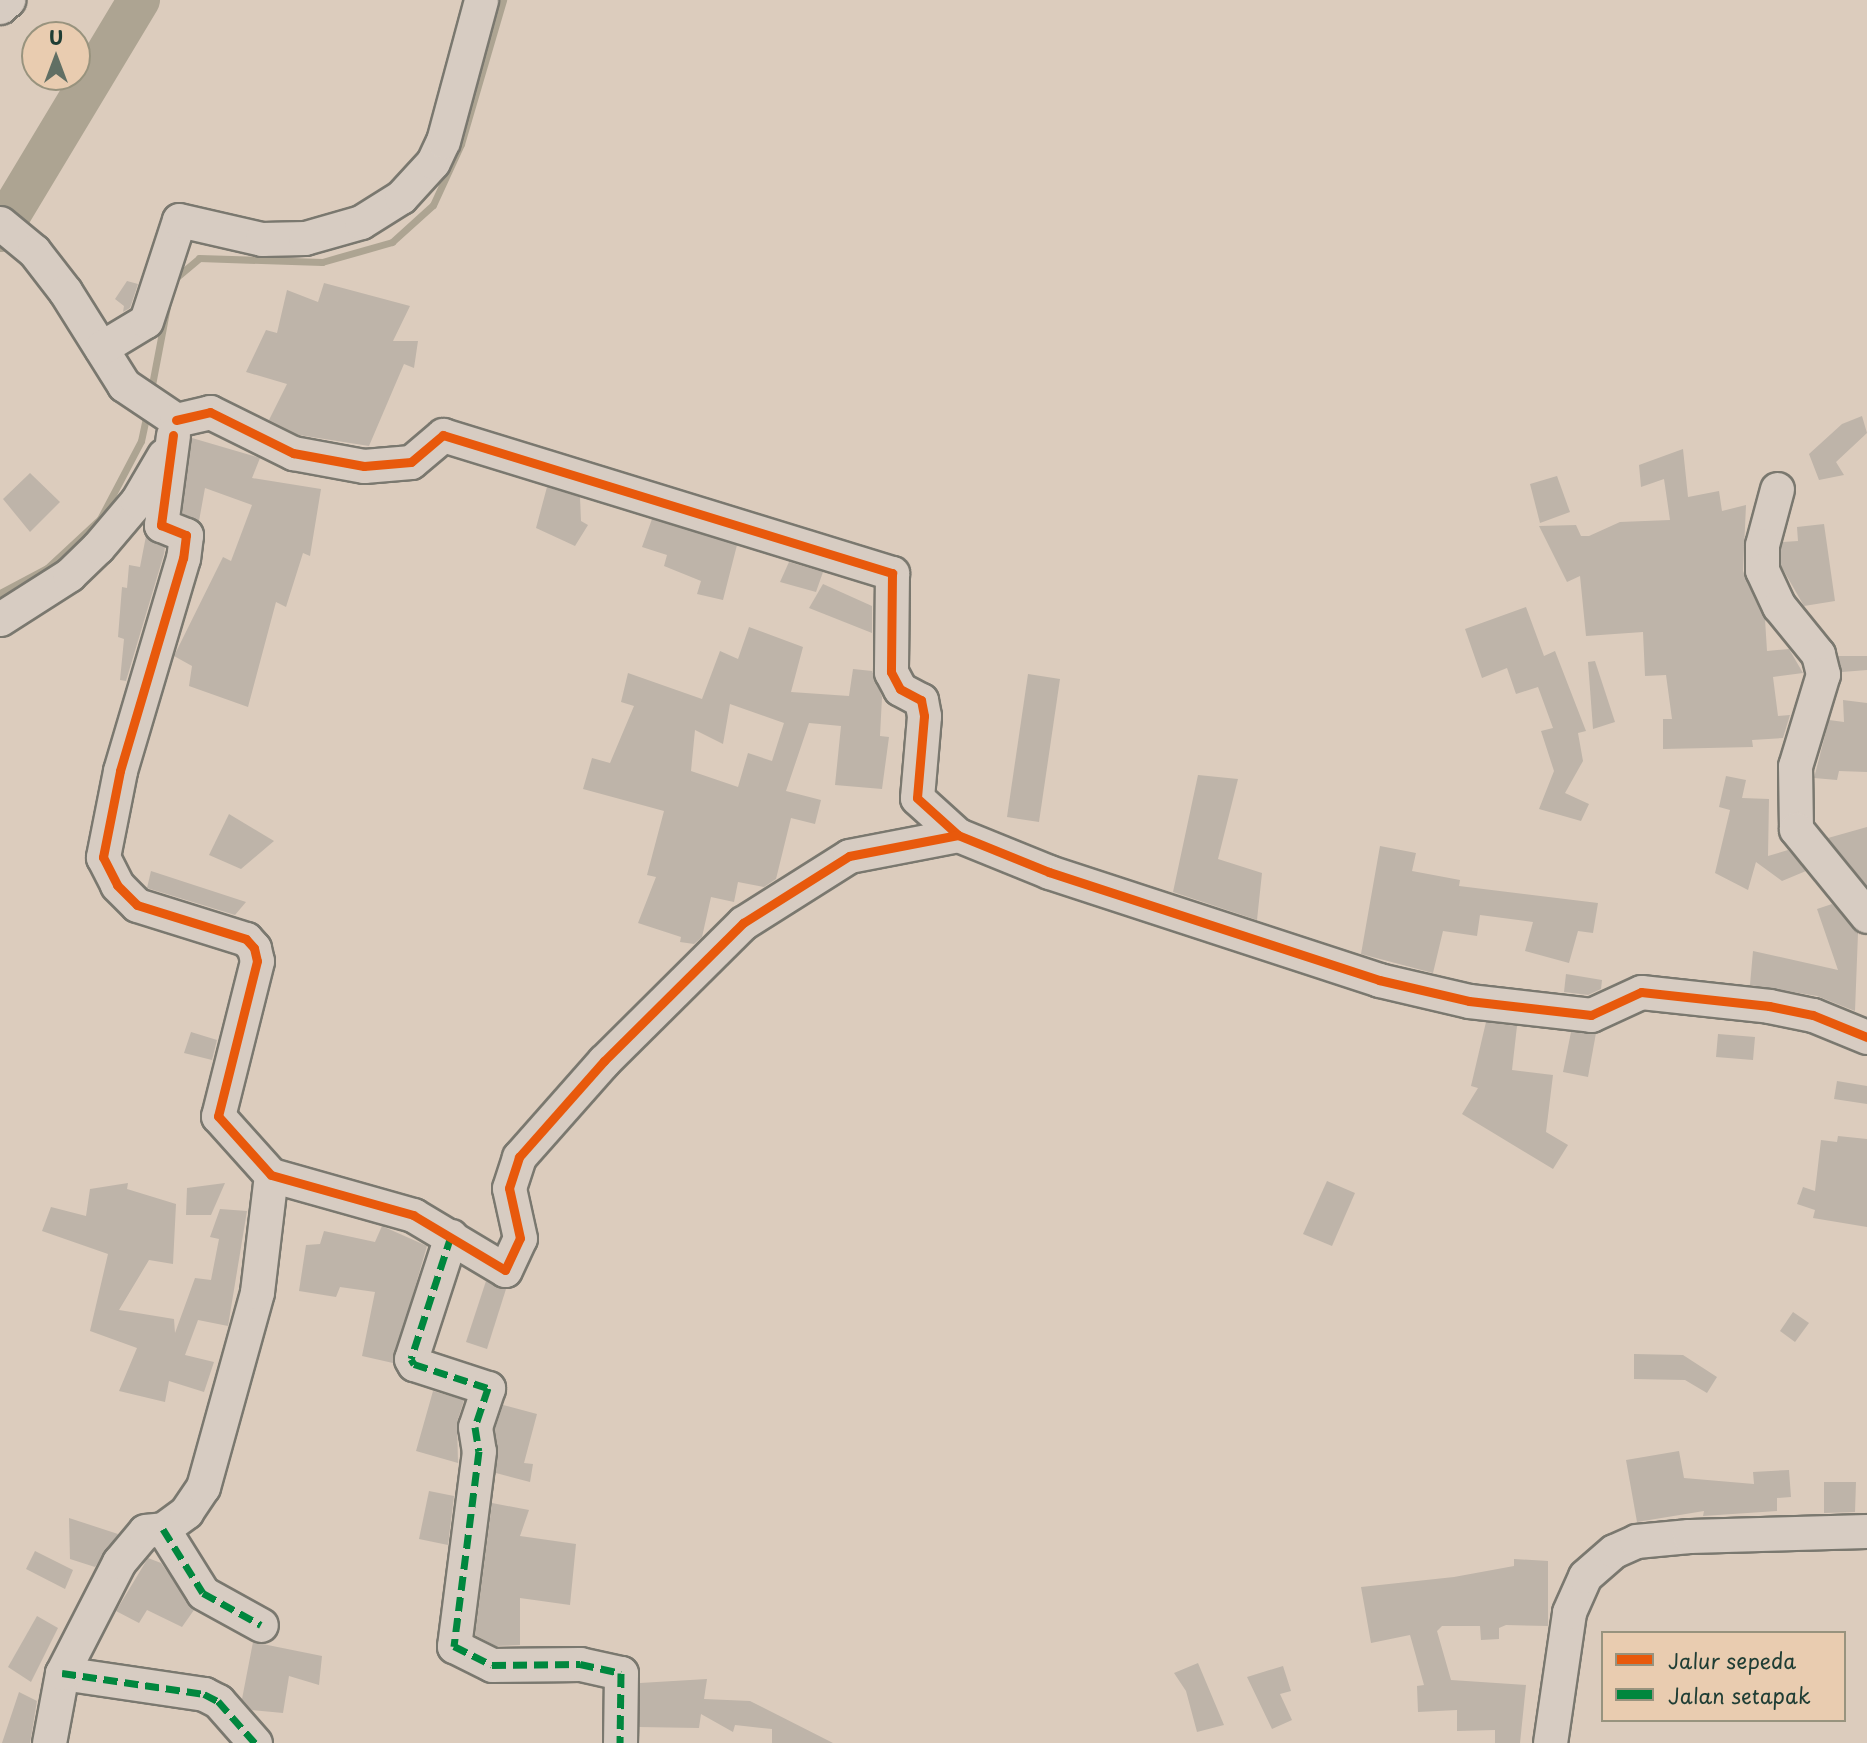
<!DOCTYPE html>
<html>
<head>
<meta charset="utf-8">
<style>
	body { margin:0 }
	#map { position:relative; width:1867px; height:1743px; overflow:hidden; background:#dcccbd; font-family:"Playpen Sans",sans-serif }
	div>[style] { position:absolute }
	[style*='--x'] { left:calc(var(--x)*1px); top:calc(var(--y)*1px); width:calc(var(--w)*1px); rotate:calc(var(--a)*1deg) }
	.stream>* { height:7px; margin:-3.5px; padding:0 3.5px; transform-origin:3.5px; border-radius:3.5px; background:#ada492 }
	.river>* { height:42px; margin:-21px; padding:0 21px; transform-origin:21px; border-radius:21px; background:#ada492 }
	.building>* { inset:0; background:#beb4a9 }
	.roads { filter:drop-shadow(2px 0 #7a786f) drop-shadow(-2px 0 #7a786f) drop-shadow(0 2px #7a786f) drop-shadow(0 -2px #7a786f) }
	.minor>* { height:33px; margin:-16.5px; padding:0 16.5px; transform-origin:16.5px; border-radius:16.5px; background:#d7ccc2 }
	.quiet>* { height:7px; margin-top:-3.5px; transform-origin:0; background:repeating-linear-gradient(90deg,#00873e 0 14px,transparent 0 21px) }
	.cycleway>* { height:9px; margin:-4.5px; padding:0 4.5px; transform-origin:4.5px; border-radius:4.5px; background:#e8590c }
	span { translate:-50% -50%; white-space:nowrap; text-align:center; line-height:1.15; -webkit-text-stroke:5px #e9ccb0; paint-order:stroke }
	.legend { position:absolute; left:1601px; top:1631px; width:245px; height:91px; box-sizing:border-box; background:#e9ccb0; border:2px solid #98937e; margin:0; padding:9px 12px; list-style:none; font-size:21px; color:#1f3d34 }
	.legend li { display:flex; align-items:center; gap:14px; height:35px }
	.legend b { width:35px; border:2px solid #98937e }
	.north { position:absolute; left:21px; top:21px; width:70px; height:70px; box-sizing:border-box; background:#e9ccb0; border:2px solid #98937e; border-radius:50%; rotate:0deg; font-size:19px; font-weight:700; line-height:28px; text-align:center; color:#1f3d34 }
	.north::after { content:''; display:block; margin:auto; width:24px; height:32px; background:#616f64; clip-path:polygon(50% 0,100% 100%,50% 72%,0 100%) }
</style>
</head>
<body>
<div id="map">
	<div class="stream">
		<div style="--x:172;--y:281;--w:35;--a:-40"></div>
		<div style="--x:199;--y:258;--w:123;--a:1.9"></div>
		<div style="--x:322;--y:262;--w:73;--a:-15.9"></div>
		<div style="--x:392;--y:242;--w:55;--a:-42.1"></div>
		<div style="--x:433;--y:205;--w:67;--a:-65.3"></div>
		<div style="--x:461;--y:144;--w:150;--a:-73.7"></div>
		<div style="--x:151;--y:390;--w:86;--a:-79.2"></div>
		<div style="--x:0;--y:593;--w:53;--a:-28"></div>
		<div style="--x:47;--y:568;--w:72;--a:-42.8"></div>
		<div style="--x:100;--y:519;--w:88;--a:-62.3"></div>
		<div style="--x:141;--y:441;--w:30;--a:-78"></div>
	</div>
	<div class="river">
		<div style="--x:0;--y:231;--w:270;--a:-59"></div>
	</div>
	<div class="building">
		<div style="clip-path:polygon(127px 281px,138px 284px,130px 308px,123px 312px,124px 306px,115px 299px)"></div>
		<div style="clip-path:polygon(324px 283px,410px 306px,393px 341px,418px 341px,414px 368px,404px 364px,369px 446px,299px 435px,269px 420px,287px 384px,246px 372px,266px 330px,277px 333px,287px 290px,318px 302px)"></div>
		<div style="clip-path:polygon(1862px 416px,1867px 433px,1836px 462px,1844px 475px,1819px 480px,1809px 454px,1842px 424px)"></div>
		<div style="clip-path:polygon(192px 438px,260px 458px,252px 478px,321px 489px,310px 556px,303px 553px,286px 607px,276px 602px,248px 707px,189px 686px,192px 666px,174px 656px,223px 557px,231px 561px,252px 505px,205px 488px,199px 521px,182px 513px)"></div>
		<div style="clip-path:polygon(1683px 449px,1688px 497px,1719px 491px,1722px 511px,1746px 505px,1743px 571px,1765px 619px,1767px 651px,1789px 649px,1803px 673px,1773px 677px,1778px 716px,1790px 715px,1783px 738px,1752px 740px,1753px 747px,1663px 749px,1663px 719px,1672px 719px,1666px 675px,1645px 676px,1643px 632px,1586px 636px,1580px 576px,1567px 582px,1539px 526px,1576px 525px,1581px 536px,1589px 536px,1620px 522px,1670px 520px,1664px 479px,1641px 487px,1639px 465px)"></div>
		<div style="clip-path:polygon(30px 473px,60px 502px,30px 532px,3px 499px)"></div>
		<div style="clip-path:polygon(1557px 476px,1570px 512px,1540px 523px,1530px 484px)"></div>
		<div style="clip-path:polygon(547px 487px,580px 497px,581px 521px,588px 525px,575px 546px,536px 528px)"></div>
		<div style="clip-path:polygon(652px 519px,737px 545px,723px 600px,697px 594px,701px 581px,664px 566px,667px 555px,642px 547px)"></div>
		<div style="clip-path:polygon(1824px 524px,1835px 601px,1804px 606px,1781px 566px,1781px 548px,1783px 542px,1798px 541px,1797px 527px)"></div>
		<div style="clip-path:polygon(146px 536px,165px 547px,164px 554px,126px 681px,120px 680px,124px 639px,118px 637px,122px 587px,127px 588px,129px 565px,140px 567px)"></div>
		<div style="clip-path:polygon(789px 562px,823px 572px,816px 592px,780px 582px)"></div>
		<div style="clip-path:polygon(823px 584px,872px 606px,872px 633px,809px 608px)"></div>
		<div style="clip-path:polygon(1526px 607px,1544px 656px,1555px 651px,1586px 731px,1578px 733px,1583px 761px,1565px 793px,1589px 804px,1581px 821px,1539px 809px,1554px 771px,1541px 731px,1553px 728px,1538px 687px,1516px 694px,1507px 668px,1482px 678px,1465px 629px)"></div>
		<div style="clip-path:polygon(evenodd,749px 627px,803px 647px,791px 692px,849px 696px,853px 669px,872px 671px,882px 697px,880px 736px,889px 737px,882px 789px,835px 785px,841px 726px,809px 723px,786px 791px,821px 800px,815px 824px,791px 818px,776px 879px,764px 887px,738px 882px,734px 902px,711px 897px,702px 937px,694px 944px,680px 942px,681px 937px,638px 923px,656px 877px,647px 875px,664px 811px,583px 789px,592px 758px,610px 763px,634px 706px,621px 702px,628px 673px,702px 699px,720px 651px,738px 659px,749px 627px,730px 704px,784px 723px,772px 761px,748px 753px,738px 787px,691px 771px,695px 730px,723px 744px,730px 704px)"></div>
		<div style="clip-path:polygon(1838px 656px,1867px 656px,1867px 670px,1842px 672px)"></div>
		<div style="clip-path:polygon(1595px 661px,1615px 722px,1593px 729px,1588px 662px)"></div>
		<div style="clip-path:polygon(1028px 674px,1060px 679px,1039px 822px,1007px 817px)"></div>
		<div style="clip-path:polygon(1843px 700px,1867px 703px,1867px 772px,1839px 771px,1837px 780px,1814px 778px,1829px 720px,1844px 722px)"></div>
		<div style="clip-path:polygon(1198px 775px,1238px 779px,1218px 859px,1262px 873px,1257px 920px,1173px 892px)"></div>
		<div style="clip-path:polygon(1726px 776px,1746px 780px,1742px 798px,1769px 799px,1768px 856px,1788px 850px,1806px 871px,1782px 881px,1756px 862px,1748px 890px,1715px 873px,1730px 810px,1719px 807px)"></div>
		<div style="clip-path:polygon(229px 814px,274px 841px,241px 869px,209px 855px)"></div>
		<div style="clip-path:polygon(1867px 827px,1867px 886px,1828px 838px)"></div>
		<div style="clip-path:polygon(1380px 846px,1416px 853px,1412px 871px,1460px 880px,1459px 886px,1598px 903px,1593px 933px,1578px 931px,1569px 963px,1525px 951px,1533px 922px,1480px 915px,1477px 936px,1443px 931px,1433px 973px,1361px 954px)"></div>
		<div style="clip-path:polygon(151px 871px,246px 902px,235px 915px,147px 888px)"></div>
		<div style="clip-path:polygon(1832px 904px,1858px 933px,1855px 1011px,1817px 996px,1750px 985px,1753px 951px,1838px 970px,1817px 909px)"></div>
		<div style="clip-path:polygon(1566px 974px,1602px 980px,1601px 989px,1588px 995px,1564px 992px)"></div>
		<div style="clip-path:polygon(1486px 1022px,1517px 1026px,1512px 1070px,1553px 1075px,1546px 1132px,1568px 1145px,1553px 1169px,1462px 1114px,1478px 1088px,1471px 1086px)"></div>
		<div style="clip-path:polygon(191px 1032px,217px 1040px,212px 1060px,184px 1053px)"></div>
		<div style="clip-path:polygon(1571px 1032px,1596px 1033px,1588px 1077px,1563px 1072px)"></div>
		<div style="clip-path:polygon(1718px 1034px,1755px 1037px,1753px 1060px,1716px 1057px)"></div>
		<div style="clip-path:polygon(1837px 1081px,1867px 1086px,1867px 1104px,1834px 1099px)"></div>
		<div style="clip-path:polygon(1838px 1136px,1867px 1139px,1867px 1227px,1813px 1218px,1815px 1210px,1797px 1204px,1803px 1187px,1815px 1191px,1821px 1140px,1837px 1142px)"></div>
		<div style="clip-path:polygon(1327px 1181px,1355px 1193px,1332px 1246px,1303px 1234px)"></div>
		<div style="clip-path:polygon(128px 1183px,127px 1189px,176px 1204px,173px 1264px,149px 1260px,119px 1310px,174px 1319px,175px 1333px,195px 1278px,211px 1280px,219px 1239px,210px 1237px,220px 1209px,247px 1211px,228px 1326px,198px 1320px,185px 1355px,214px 1362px,204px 1392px,169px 1381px,165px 1402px,119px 1391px,137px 1348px,90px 1331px,108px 1254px,42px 1231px,51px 1207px,86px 1216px,90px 1189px)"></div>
		<div style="clip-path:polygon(225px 1183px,211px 1215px,186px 1215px,187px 1188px)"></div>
		<div style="clip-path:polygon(382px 1226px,427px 1246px,393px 1363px,362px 1356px,375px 1292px,340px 1287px,336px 1297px,299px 1291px,306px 1245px,320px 1244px,324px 1231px,375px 1242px)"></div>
		<div style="clip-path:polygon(486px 1281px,506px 1289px,487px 1349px,466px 1342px)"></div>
		<div style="clip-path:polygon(1793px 1312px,1809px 1323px,1795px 1342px,1780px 1331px)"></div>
		<div style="clip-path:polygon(1634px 1354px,1683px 1355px,1717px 1377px,1707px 1393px,1685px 1380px,1634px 1379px)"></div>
		<div style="clip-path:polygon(433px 1391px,464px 1400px,457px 1422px,458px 1463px,416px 1451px)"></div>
		<div style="clip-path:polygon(503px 1405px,537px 1414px,524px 1463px,533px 1464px,530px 1482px,496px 1473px,495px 1429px)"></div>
		<div style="clip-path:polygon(1679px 1451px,1684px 1478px,1754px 1484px,1753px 1472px,1789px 1470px,1791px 1497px,1777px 1498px,1777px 1511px,1703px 1516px,1704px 1511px,1637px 1522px,1626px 1460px)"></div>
		<div style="clip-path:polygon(1824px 1482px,1856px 1482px,1855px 1512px,1824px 1513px)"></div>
		<div style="clip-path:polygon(429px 1491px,454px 1496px,448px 1545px,419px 1539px)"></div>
		<div style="clip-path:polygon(492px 1503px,529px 1510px,520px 1536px,576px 1544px,570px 1605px,520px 1598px,520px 1645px,496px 1646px,475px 1635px)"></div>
		<div style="clip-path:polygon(69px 1518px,118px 1534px,95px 1567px,70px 1559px)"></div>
		<div style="clip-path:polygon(35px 1551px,73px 1570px,65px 1589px,26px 1569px)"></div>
		<div style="clip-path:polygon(148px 1558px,161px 1563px,194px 1610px,182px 1627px,147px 1610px,139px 1623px,116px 1611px)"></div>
		<div style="clip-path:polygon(1514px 1559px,1548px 1561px,1548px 1626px,1506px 1625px,1499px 1628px,1499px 1639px,1481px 1640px,1480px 1626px,1442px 1626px,1437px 1631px,1451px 1680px,1526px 1685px,1520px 1743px,1495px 1743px,1495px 1730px,1457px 1731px,1457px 1710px,1418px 1712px,1417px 1686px,1424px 1685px,1410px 1635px,1371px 1643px,1361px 1587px,1454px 1577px,1514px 1566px)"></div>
		<div style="clip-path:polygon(37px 1616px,58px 1628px,31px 1682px,8px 1667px)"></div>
		<div style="clip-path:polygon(253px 1642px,322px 1656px,319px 1685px,289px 1676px,283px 1713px,252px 1710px,242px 1699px)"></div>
		<div style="clip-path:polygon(1198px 1663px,1224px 1725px,1197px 1732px,1186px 1691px,1174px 1673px)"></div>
		<div style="clip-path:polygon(1283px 1666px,1291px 1691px,1280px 1694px,1292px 1720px,1272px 1729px,1247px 1677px)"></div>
		<div style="clip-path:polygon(707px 1679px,704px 1699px,750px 1701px,833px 1743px,772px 1743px,772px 1729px,735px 1725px,733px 1732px,701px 1714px,699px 1728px,639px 1727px,640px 1683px)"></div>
		<div style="clip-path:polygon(19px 1692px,37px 1701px,30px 1743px,2px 1743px)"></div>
	</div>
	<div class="roads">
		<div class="minor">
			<div style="--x:0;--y:7;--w:11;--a:-41"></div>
			<div style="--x:0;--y:223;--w:44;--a:39.5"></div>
			<div style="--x:34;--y:251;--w:51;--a:52.2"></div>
			<div style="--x:65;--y:291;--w:111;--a:57.9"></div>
			<div style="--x:124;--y:385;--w:63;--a:33.9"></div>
			<div style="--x:101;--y:348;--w:52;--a:-31"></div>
			<div style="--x:146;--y:321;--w:106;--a:-71.9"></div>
			<div style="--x:179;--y:220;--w:85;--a:12.9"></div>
			<div style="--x:262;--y:239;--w:43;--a:-1.3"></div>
			<div style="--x:305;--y:238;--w:58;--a:-15.9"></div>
			<div style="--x:361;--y:222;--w:47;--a:-32"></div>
			<div style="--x:401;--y:197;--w:47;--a:-47.6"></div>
			<div style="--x:433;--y:162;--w:23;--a:-65"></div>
			<div style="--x:443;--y:141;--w:146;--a:-74.9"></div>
			<div style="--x:176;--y:420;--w:35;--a:-13"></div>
			<div style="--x:210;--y:412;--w:93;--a:26.3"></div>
			<div style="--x:293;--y:453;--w:72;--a:10.4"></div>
			<div style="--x:364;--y:466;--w:47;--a:-4.9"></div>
			<div style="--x:411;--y:462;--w:42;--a:-40.2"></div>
			<div style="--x:443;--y:435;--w:470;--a:17.1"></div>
			<div style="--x:892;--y:573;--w:99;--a:90.6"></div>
			<div style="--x:891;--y:672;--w:19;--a:62"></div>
			<div style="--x:900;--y:689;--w:24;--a:28"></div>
			<div style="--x:921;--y:700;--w:16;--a:79"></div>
			<div style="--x:924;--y:716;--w:82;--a:94.9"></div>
			<div style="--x:917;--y:798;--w:55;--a:42.1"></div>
			<div style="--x:958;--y:835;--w:98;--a:22.1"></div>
			<div style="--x:1049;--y:872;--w:347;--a:18.1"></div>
			<div style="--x:1379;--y:980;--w:92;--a:13.1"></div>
			<div style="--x:1469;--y:1001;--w:123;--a:6.5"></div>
			<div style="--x:1591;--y:1015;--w:55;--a:-24.7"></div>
			<div style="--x:1641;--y:992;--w:129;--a:6.2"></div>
			<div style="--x:1769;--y:1006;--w:45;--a:11.6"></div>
			<div style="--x:1813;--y:1015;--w:58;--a:22.2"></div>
			<div style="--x:173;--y:435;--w:91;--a:97.6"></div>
			<div style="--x:161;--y:525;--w:27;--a:22"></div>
			<div style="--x:186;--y:535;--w:23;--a:97"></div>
			<div style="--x:183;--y:558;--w:222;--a:106.5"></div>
			<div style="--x:120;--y:771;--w:88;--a:101.2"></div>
			<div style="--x:103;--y:857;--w:31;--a:63"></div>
			<div style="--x:117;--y:885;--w:28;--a:45"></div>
			<div style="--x:137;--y:905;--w:114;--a:17.3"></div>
			<div style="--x:246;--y:939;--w:12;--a:48"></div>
			<div style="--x:254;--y:948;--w:13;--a:77"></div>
			<div style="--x:257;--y:961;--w:160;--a:104.1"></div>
			<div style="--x:218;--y:1116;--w:79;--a:48.1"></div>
			<div style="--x:271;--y:1175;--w:148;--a:15.7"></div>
			<div style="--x:413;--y:1215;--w:107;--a:30.9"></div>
			<div style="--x:505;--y:1270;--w:35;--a:-65"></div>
			<div style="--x:520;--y:1238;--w:51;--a:-102.4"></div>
			<div style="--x:509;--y:1188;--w:33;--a:-72"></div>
			<div style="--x:519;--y:1157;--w:128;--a:-48.5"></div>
			<div style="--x:604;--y:1061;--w:196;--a:-44.8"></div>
			<div style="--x:743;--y:923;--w:125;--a:-32.3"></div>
			<div style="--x:849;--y:856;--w:111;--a:-10.9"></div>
			<div style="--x:1777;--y:489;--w:58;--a:105"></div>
			<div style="--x:1762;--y:545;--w:25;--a:90"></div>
			<div style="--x:1762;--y:570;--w:40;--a:65"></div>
			<div style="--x:1779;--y:606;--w:62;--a:50.9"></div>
			<div style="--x:1818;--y:654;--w:21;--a:76"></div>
			<div style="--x:1823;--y:674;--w:96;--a:106.9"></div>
			<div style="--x:1795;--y:766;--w:63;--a:89.1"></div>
			<div style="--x:1796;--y:829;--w:112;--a:50.8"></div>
			<div style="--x:0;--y:619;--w:82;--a:-32.5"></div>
			<div style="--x:69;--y:575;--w:40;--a:-44"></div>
			<div style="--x:98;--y:547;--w:60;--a:-49.7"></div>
			<div style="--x:137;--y:501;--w:53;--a:-59.6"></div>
			<div style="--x:451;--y:1236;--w:129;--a:108"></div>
			<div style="--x:411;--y:1359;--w:6;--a:59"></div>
			<div style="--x:414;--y:1364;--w:78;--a:18"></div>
			<div style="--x:488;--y:1388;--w:41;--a:108.4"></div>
			<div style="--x:475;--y:1427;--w:24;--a:81"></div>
			<div style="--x:479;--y:1451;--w:197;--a:97.3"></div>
			<div style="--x:454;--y:1646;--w:42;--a:26.6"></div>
			<div style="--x:492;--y:1665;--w:88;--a:-0.7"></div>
			<div style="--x:580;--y:1664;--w:42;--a:12.4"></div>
			<div style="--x:621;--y:1673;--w:70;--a:90.8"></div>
			<div style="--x:163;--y:1529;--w:75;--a:58"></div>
			<div style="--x:203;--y:1593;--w:66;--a:28.9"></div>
			<div style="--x:62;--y:1673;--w:144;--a:8.4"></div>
			<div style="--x:204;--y:1694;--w:16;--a:27"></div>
			<div style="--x:218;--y:1701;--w:56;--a:48.6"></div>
			<div style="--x:49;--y:1743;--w:71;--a:-79.5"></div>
			<div style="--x:62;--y:1673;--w:125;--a:-62.8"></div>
			<div style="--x:119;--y:1562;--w:40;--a:-50"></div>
			<div style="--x:145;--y:1531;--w:18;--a:-6"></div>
			<div style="--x:163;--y:1529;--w:29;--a:-36"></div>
			<div style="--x:186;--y:1512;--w:30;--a:-56"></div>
			<div style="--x:203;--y:1487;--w:202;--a:-74.5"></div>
			<div style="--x:257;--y:1292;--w:118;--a:-83.2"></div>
			<div style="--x:1550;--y:1743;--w:132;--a:-81.7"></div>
			<div style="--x:1569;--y:1612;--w:39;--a:-66"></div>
			<div style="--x:1585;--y:1576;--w:38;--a:-41"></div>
			<div style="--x:1614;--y:1551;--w:24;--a:-24"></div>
			<div style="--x:1636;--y:1541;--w:53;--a:-5.4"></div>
			<div style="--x:1689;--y:1536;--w:178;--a:-1.6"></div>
		</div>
	</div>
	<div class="quiet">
		<div style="--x:451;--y:1236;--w:129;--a:108"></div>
		<div style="--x:411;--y:1359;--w:6;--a:59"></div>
		<div style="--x:414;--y:1364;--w:78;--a:18"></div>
		<div style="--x:488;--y:1388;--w:41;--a:108.4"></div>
		<div style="--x:475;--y:1427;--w:24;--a:81"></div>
		<div style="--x:479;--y:1451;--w:197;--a:97.3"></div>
		<div style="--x:454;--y:1646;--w:42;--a:26.6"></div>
		<div style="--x:492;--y:1665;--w:88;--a:-0.7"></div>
		<div style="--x:580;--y:1664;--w:42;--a:12.4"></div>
		<div style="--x:621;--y:1673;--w:70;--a:90.8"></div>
		<div style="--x:163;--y:1529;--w:75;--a:58"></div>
		<div style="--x:203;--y:1593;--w:66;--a:28.9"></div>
		<div style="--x:62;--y:1673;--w:144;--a:8.4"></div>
		<div style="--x:204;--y:1694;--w:16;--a:27"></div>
		<div style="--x:218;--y:1701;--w:56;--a:48.6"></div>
	</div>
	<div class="cycleway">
		<div style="--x:176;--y:420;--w:35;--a:-13"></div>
		<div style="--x:210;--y:412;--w:93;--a:26.3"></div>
		<div style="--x:293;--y:453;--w:72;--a:10.4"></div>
		<div style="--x:364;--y:466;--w:47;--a:-4.9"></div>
		<div style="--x:411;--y:462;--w:42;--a:-40.2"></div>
		<div style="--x:443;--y:435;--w:470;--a:17.1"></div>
		<div style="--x:892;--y:573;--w:99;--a:90.6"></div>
		<div style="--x:891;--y:672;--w:19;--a:62"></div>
		<div style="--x:900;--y:689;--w:24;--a:28"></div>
		<div style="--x:921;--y:700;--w:16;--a:79"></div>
		<div style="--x:924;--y:716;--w:82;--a:94.9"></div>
		<div style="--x:917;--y:798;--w:55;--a:42.1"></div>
		<div style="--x:958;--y:835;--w:98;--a:22.1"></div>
		<div style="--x:1049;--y:872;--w:347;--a:18.1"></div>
		<div style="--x:1379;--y:980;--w:92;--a:13.1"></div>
		<div style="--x:1469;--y:1001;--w:123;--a:6.5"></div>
		<div style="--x:1591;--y:1015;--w:55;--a:-24.7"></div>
		<div style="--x:1641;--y:992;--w:129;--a:6.2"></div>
		<div style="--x:1769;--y:1006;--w:45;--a:11.6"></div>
		<div style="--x:1813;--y:1015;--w:58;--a:22.2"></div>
		<div style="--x:173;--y:435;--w:91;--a:97.6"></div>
		<div style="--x:161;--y:525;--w:27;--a:22"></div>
		<div style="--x:186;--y:535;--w:23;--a:97"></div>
		<div style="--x:183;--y:558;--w:222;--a:106.5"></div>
		<div style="--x:120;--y:771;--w:88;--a:101.2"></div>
		<div style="--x:103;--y:857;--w:31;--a:63"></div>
		<div style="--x:117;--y:885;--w:28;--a:45"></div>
		<div style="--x:137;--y:905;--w:114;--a:17.3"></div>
		<div style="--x:246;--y:939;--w:12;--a:48"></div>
		<div style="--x:254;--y:948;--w:13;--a:77"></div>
		<div style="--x:257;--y:961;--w:160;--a:104.1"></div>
		<div style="--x:218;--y:1116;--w:79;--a:48.1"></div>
		<div style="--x:271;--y:1175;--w:148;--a:15.7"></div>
		<div style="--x:413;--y:1215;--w:107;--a:30.9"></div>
		<div style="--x:505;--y:1270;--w:35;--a:-65"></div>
		<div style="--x:520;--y:1238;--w:51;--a:-102.4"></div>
		<div style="--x:509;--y:1188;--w:33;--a:-72"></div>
		<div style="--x:519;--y:1157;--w:128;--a:-48.5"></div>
		<div style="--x:604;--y:1061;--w:196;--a:-44.8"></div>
		<div style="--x:743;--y:923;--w:125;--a:-32.3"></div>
		<div style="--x:849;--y:856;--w:111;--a:-10.9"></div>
	</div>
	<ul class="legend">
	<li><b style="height:9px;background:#e8590c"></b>Jalur sepeda</li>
	<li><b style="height:9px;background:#00873e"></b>Jalan setapak</li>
	</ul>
	<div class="north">U</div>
</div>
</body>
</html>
